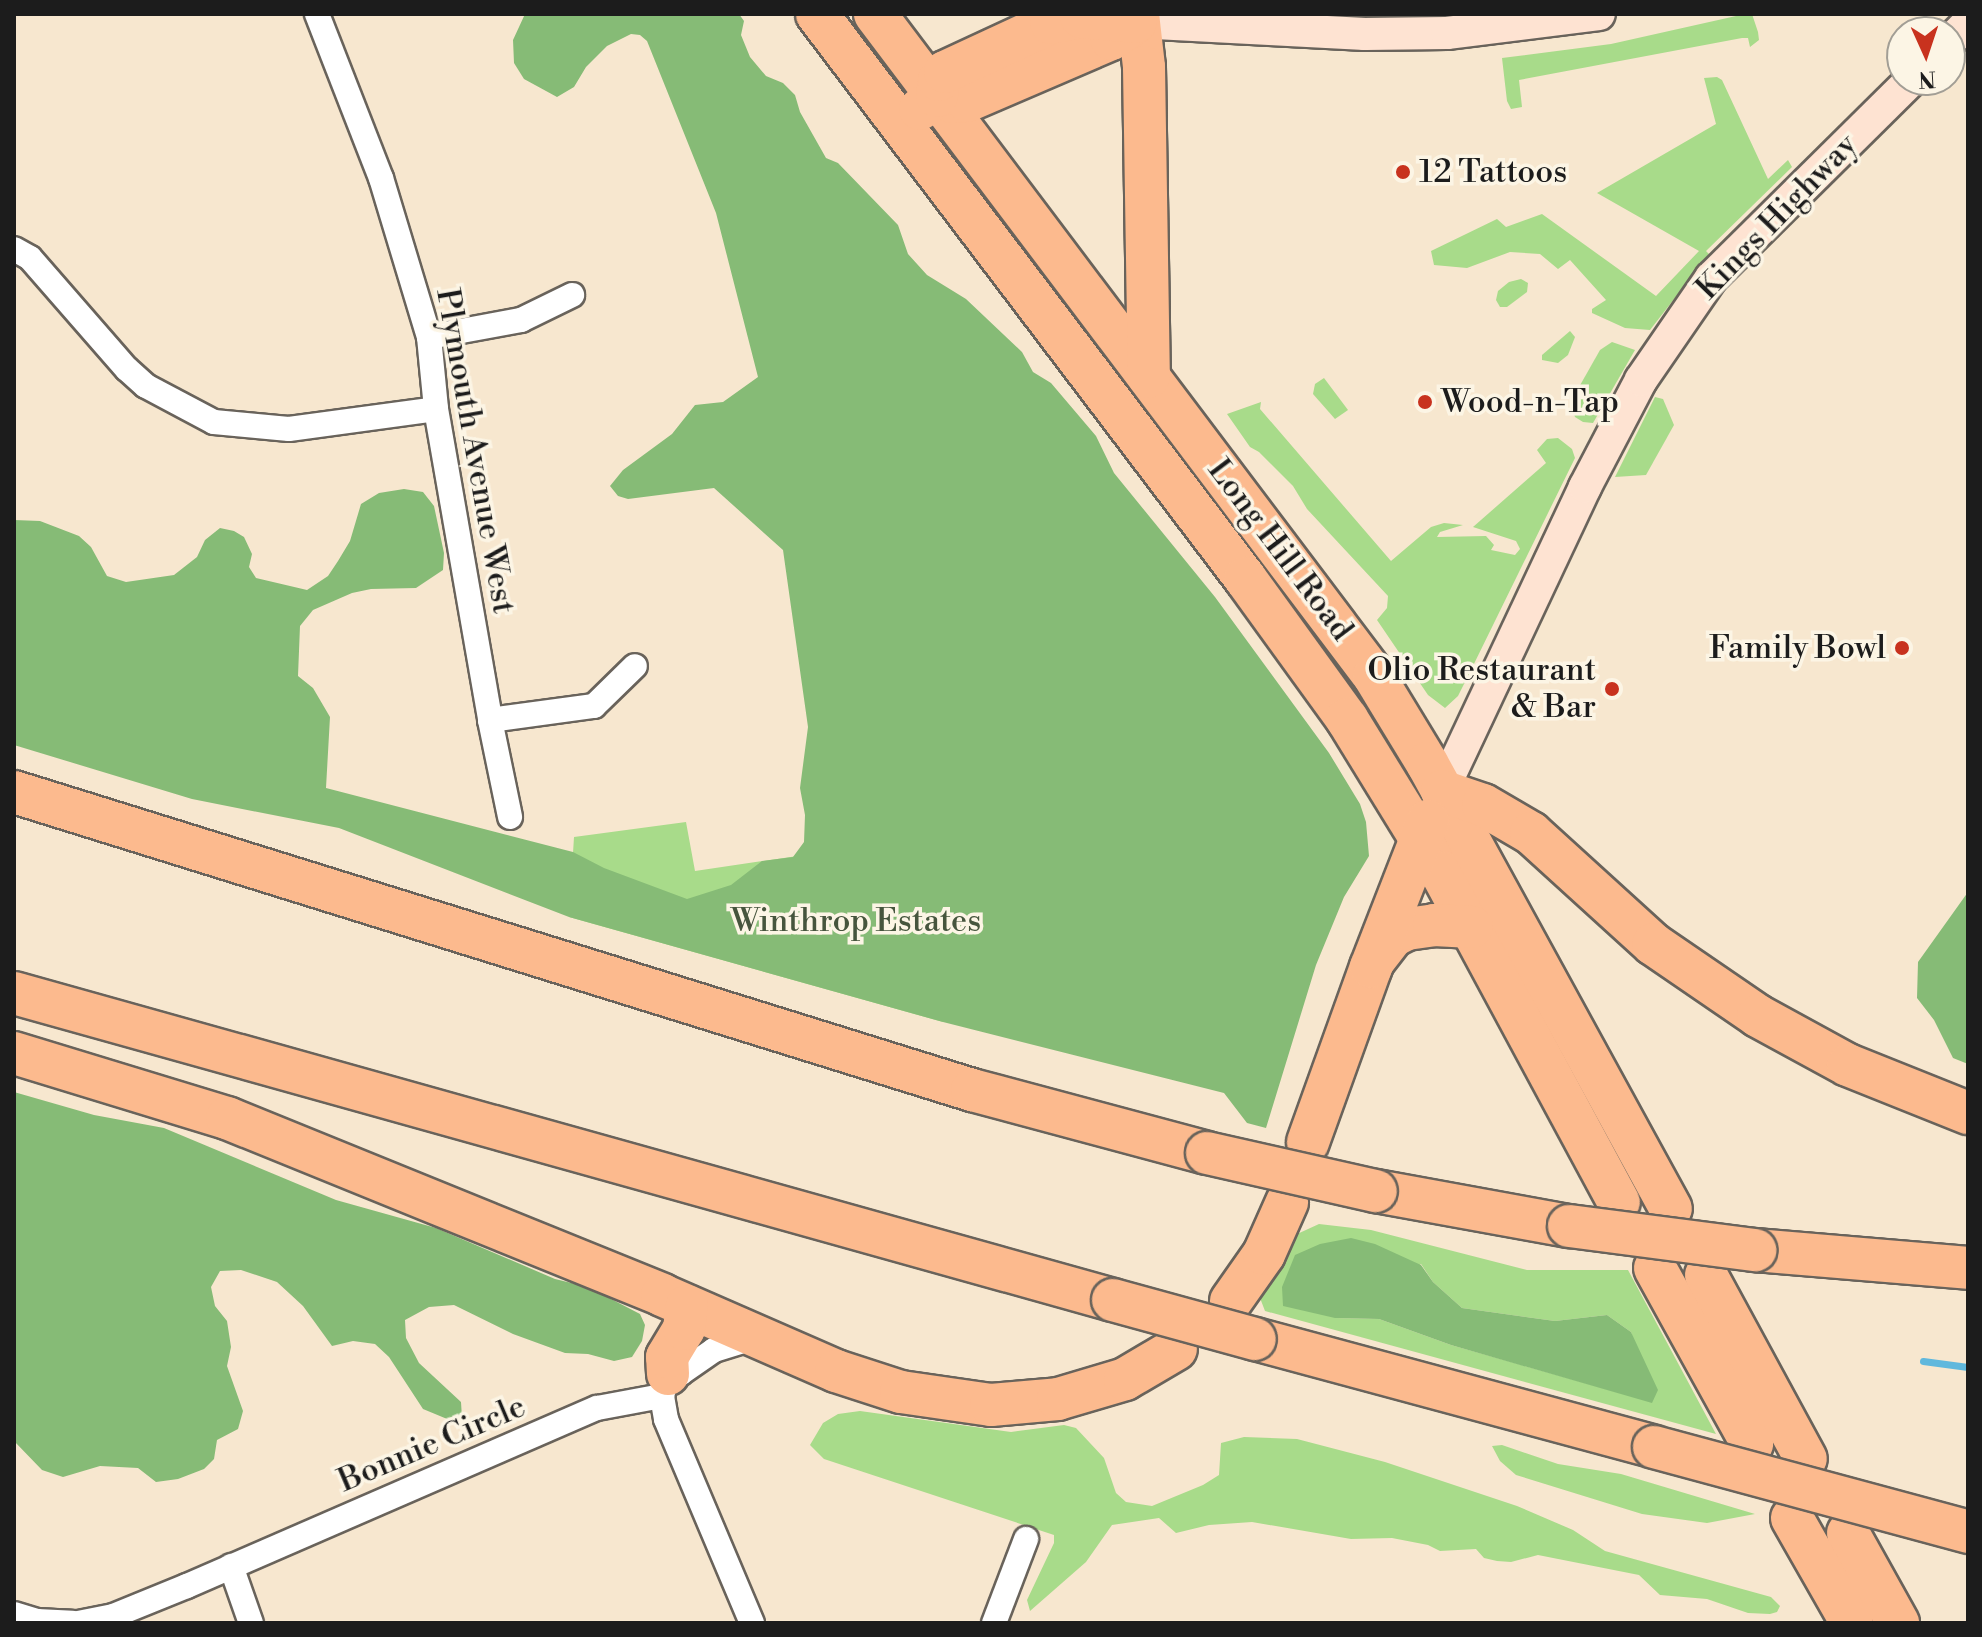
<!DOCTYPE html>
<html>
<head>
<meta charset="utf-8">
<style>
	body { margin:0 }
	#map { position:relative; width:1982px; height:1637px; overflow:hidden; background:#f7e7cf; font-family:"Libre Bodoni",serif }
	div>[style] { position:absolute }
	[style*='--x'] { left:calc(var(--x)*1px); top:calc(var(--y)*1px); width:calc(var(--w)*1px); rotate:calc(var(--a)*1deg) }
	.green>* { inset:0; background:#a8db8a }
	.forest>* { inset:0; background:#86bb76 }
	.stream>* { height:7px; margin:-3.5px; padding:0 3.5px; transform-origin:3.5px; border-radius:3.5px; background:#60b8dd }
	.roads { filter:drop-shadow(2px 0 #69635b) drop-shadow(-2px 0 #69635b) drop-shadow(0 2px #69635b) drop-shadow(0 -2px #69635b) }
	.street>* { height:24px; margin:-12px; padding:0 12px; transform-origin:12px; border-radius:12px; background:#fff }
	.secondary>* { height:32px; margin:-16px; padding:0 16px; transform-origin:16px; border-radius:16px; background:#fee3d2 }
	.highway>* { height:42px; margin:-21px; padding:0 21px; transform-origin:21px; border-radius:21px; background:#fcba8e }
	.bridges { filter:drop-shadow(2px 0 #69635b) drop-shadow(-2px 0 #69635b) drop-shadow(0 2px #69635b) drop-shadow(0 -2px #69635b) }
	.highway-bridge>* { height:42px; margin:-21px; padding:0 21px; transform-origin:21px; border-radius:21px; background:#fcba8e }
	.dots>* { width:22px; height:22px; translate:-50% -50%; box-sizing:border-box; border:4px solid #fcf5e5; border-radius:50% }
	span { translate:-50% -50%; white-space:nowrap; text-align:center; line-height:1.15; -webkit-text-stroke:7px #fcf5e5; paint-order:stroke }
	.poi-label { font-size:32px; color:#1c1c1c }
	.left { translate:0 -50%; text-align:left }
	.right { translate:-100% -50%; text-align:right }
	.street-label { font-size:32px; color:#1c1c1c }
	.park-label { font-size:32px; color:#46553d }
	.frame { position:absolute; inset:0; border:16px solid #1c1c1c; pointer-events:none }
	.north { position:absolute; left:1886px; top:16px; width:80px; height:80px; box-sizing:border-box; background:#fcf5e5; border:2px solid #a29e95; border-radius:50%; rotate:177deg; font-size:22px; font-weight:700; line-height:32px; text-align:center; color:#1c1c1c }
	.north::after { content:''; display:block; margin:auto; width:28px; height:36px; background:#c8321e; clip-path:polygon(50% 0,100% 100%,50% 72%,0 100%) }
</style>
</head>
<body>
<div id="map">
	<div class="green">
		<div style="clip-path:polygon(1745px 14px,1752px 14px,1758px 32px,1759px 40px,1750px 47px,1748px 38px,1742px 38px,1519px 80px,1522px 107px,1511px 109px,1507px 101px,1502px 58px,1611px 44px)"></div>
		<div style="clip-path:polygon(1717px 77px,1722px 80px,1768px 179px,1788px 160px,1792px 167px,1706px 251px,1709px 254px,1650px 330px,1625px 328px,1592px 313px,1592px 309px,1606px 300px,1570px 260px,1558px 269px,1540px 254px,1510px 252px,1467px 268px,1434px 265px,1431px 251px,1497px 219px,1506px 227px,1542px 214px,1656px 296px,1699px 251px,1597px 193px,1716px 124px,1704px 78px)"></div>
		<div style="clip-path:polygon(1521px 279px,1528px 283px,1527px 292px,1507px 307px,1500px 307px,1496px 300px,1498px 291px,1509px 282px)"></div>
		<div style="clip-path:polygon(1570px 331px,1575px 337px,1568px 355px,1558px 363px,1542px 360px,1542px 355px)"></div>
		<div style="clip-path:polygon(1612px 342px,1635px 350px,1593px 423px,1583px 422px,1575px 417px,1570px 403px,1600px 350px)"></div>
		<div style="clip-path:polygon(1324px 378px,1348px 410px,1335px 419px,1313px 394px,1315px 384px)"></div>
		<div style="clip-path:polygon(1655px 397px,1663px 399px,1674px 425px,1646px 475px,1615px 477px)"></div>
		<div style="clip-path:polygon(1261px 402px,1260px 409px,1391px 561px,1431px 527px,1444px 523px,1463px 525px,1440px 532px,1437px 537px,1486px 536px,1494px 545px,1491px 550px,1515px 555px,1520px 549px,1516px 541px,1473px 527px,1546px 463px,1537px 450px,1547px 439px,1558px 438px,1572px 449px,1575px 458px,1469px 674px,1458px 696px,1445px 708px,1428px 695px,1377px 620px,1387px 608px,1388px 596px,1307px 509px,1293px 486px,1259px 452px,1250px 447px,1227px 414px)"></div>
		<div style="clip-path:polygon(686px 822px,695px 871px,919px 838px,943px 1022px,569px 917px,574px 837px)"></div>
		<div style="clip-path:polygon(evenodd,1319px 1224px,1371px 1230px,1527px 1270px,1628px 1270px,1716px 1434px,1265px 1311px,1260px 1298px,1295px 1235px,1319px 1224px,1421px 1264px,1433px 1282px,1462px 1308px,1555px 1321px,1607px 1315px,1631px 1332px,1652px 1402px,1451px 1345px,1379px 1319px,1335px 1318px,1421px 1264px)"></div>
		<div style="clip-path:polygon(860px 1411px,1011px 1432px,1064px 1425px,1076px 1428px,1104px 1458px,1116px 1493px,1126px 1502px,1152px 1506px,1203px 1485px,1219px 1475px,1221px 1443px,1244px 1437px,1297px 1439px,1385px 1462px,1517px 1506px,1573px 1530px,1605px 1551px,1771px 1597px,1780px 1606px,1777px 1612px,1770px 1614px,1748px 1613px,1707px 1599px,1660px 1595px,1639px 1575px,1538px 1555px,1511px 1562px,1497px 1561px,1484px 1558px,1476px 1549px,1440px 1551px,1428px 1545px,1392px 1538px,1351px 1539px,1252px 1522px,1209px 1525px,1176px 1533px,1159px 1518px,1112px 1525px,1086px 1562px,1030px 1611px,1027px 1600px,1054px 1543px,1054px 1535px,824px 1459px,810px 1445px,823px 1423px,838px 1414px)"></div>
		<div style="clip-path:polygon(1502px 1445px,1558px 1464px,1621px 1474px,1755px 1514px,1707px 1523px,1642px 1514px,1516px 1475px,1500px 1461px,1492px 1446px)"></div>
	</div>
	<div class="forest">
		<div style="clip-path:polygon(525px 14px,739px 14px,744px 21px,741px 35px,750px 57px,766px 76px,783px 83px,795px 95px,800px 112px,826px 158px,838px 163px,898px 225px,908px 254px,927px 275px,966px 299px,1022px 352px,1033px 372px,1051px 383px,1096px 436px,1114px 473px,1215px 597px,1329px 753px,1360px 804px,1366px 822px,1369px 856px,1344px 897px,1316px 965px,1266px 1128px,1247px 1123px,1224px 1093px,943px 1022px,569px 917px,339px 828px,192px 799px,14px 745px,14px 520px,40px 521px,79px 536px,91px 547px,107px 576px,126px 582px,174px 575px,197px 557px,205px 540px,220px 528px,234px 531px,244px 537px,252px 554px,249px 567px,256px 578px,307px 590px,328px 576px,338px 561px,350px 541px,361px 504px,379px 493px,404px 489px,423px 492px,434px 506px,444px 553px,443px 570px,416px 588px,371px 589px,352px 593px,313px 610px,300px 626px,298px 676px,313px 688px,330px 717px,326px 788px,573px 852px,604px 868px,687px 899px,731px 885px,762px 861px,793px 857px,804px 842px,805px 815px,800px 788px,808px 727px,783px 550px,714px 488px,628px 499px,618px 496px,610px 486px,623px 470px,672px 434px,695px 405px,723px 402px,758px 377px,716px 213px,647px 41px,640px 35px,631px 34px,607px 46px,586px 67px,574px 87px,557px 97px,524px 79px,514px 63px,513px 40px)"></div>
		<div style="clip-path:polygon(1968px 892px,1968px 1064px,1953px 1058px,1934px 1020px,1917px 998px,1918px 962px)"></div>
		<div style="clip-path:polygon(14px 1092px,94px 1115px,164px 1128px,336px 1200px,436px 1228px,555px 1279px,588px 1287px,640px 1314px,645px 1325px,642px 1341px,632px 1357px,614px 1361px,588px 1354px,565px 1353px,513px 1334px,454px 1305px,429px 1307px,405px 1320px,406px 1338px,419px 1363px,461px 1402px,462px 1418px,452px 1421px,423px 1409px,389px 1357px,375px 1344px,353px 1341px,332px 1346px,303px 1306px,277px 1282px,241px 1270px,220px 1271px,211px 1287px,215px 1306px,227px 1321px,231px 1347px,227px 1366px,243px 1411px,238px 1429px,217px 1440px,214px 1459px,204px 1469px,178px 1479px,156px 1482px,138px 1468px,100px 1466px,63px 1477px,42px 1470px,14px 1441px)"></div>
		<div style="clip-path:polygon(1351px 1238px,1375px 1244px,1421px 1265px,1433px 1282px,1462px 1308px,1555px 1321px,1607px 1315px,1631px 1332px,1658px 1390px,1652px 1403px,1451px 1345px,1379px 1319px,1335px 1318px,1283px 1306px,1282px 1287px,1295px 1255px,1320px 1244px)"></div>
	</div>
	<div class="stream">
		<div style="--x:1923;--y:1361;--w:45;--a:7.6"></div>
	</div>
	<div class="roads">
		<div class="street">
			<div style="--x:317;--y:14;--w:176;--a:68.7"></div>
			<div style="--x:381;--y:178;--w:166;--a:73.2"></div>
			<div style="--x:429;--y:337;--w:72;--a:84.4"></div>
			<div style="--x:436;--y:409;--w:316;--a:80.1"></div>
			<div style="--x:490;--y:720;--w:99;--a:78.3"></div>
			<div style="--x:14;--y:249;--w:18;--a:29"></div>
			<div style="--x:30;--y:258;--w:147;--a:48.9"></div>
			<div style="--x:127;--y:369;--w:25;--a:42"></div>
			<div style="--x:146;--y:386;--w:77;--a:27.9"></div>
			<div style="--x:214;--y:422;--w:75;--a:5.3"></div>
			<div style="--x:289;--y:429;--w:148;--a:-7.7"></div>
			<div style="--x:429;--y:337;--w:94;--a:-10.5"></div>
			<div style="--x:521;--y:320;--w:57;--a:-26.1"></div>
			<div style="--x:490;--y:720;--w:105;--a:-7.7"></div>
			<div style="--x:594;--y:706;--w:57;--a:-44.3"></div>
			<div style="--x:231;--y:1566;--w:60;--a:70.7"></div>
			<div style="--x:14;--y:1614;--w:24;--a:17"></div>
			<div style="--x:37;--y:1621;--w:35;--a:3"></div>
			<div style="--x:78;--y:1623;--w:36;--a:-11"></div>
			<div style="--x:113;--y:1616;--w:80;--a:-22.1"></div>
			<div style="--x:187;--y:1586;--w:447;--a:-23.5"></div>
			<div style="--x:597;--y:1408;--w:66;--a:-10.5"></div>
			<div style="--x:752;--y:1623;--w:221;--a:-112.9"></div>
			<div style="--x:666;--y:1419;--w:23;--a:-100"></div>
			<div style="--x:662;--y:1396;--w:23;--a:-75"></div>
			<div style="--x:668;--y:1374;--w:13;--a:-4"></div>
			<div style="--x:681;--y:1373;--w:40;--a:-34.9"></div>
			<div style="--x:714;--y:1350;--w:44;--a:-17.2"></div>
			<div style="--x:994;--y:1623;--w:90;--a:-69.1"></div>
		</div>
		<div class="secondary">
			<div style="--x:1136;--y:22;--w:229;--a:3"></div>
			<div style="--x:1365;--y:34;--w:82;--a:-0.7"></div>
			<div style="--x:1447;--y:33;--w:153;--a:-7.1"></div>
			<div style="--x:1950;--y:41;--w:25;--a:-45"></div>
			<div style="--x:1442;--y:791;--w:336;--a:-64.8"></div>
			<div style="--x:1585;--y:487;--w:121;--a:-62.4"></div>
			<div style="--x:1641;--y:380;--w:124;--a:-55.5"></div>
			<div style="--x:1711;--y:278;--w:281;--a:-44.7"></div>
		</div>
		<div class="highway">
			<div style="--x:817;--y:14;--w:708;--a:52.81"></div>
			<div style="--x:1245;--y:578;--w:174;--a:54.1"></div>
			<div style="--x:1347;--y:719;--w:180;--a:58.4"></div>
			<div style="--x:1441;--y:872;--w:375;--a:61.7"></div>
			<div style="--x:875;--y:14;--w:829;--a:52.99"></div>
			<div style="--x:1374;--y:676;--w:102;--a:58.7"></div>
			<div style="--x:1427;--y:763;--w:508;--a:61.32"></div>
			<div style="--x:1138;--y:14;--w:53;--a:83.5"></div>
			<div style="--x:1144;--y:67;--w:310;--a:89.1"></div>
			<div style="--x:937;--y:96;--w:16;--a:22"></div>
			<div style="--x:952;--y:102;--w:15;--a:-4"></div>
			<div style="--x:967;--y:101;--w:157;--a:-23.3"></div>
			<div style="--x:1111;--y:39;--w:30;--a:-34"></div>
			<div style="--x:920;--y:109;--w:21;--a:-37"></div>
			<div style="--x:937;--y:96;--w:16;--a:-83"></div>
			<div style="--x:939;--y:80;--w:10;--a:-53"></div>
			<div style="--x:945;--y:72;--w:117;--a:-24.8"></div>
			<div style="--x:1051;--y:23;--w:31;--a:-11"></div>
			<div style="--x:1081;--y:17;--w:55;--a:5.2"></div>
			<div style="--x:1442;--y:791;--w:43;--a:18.9"></div>
			<div style="--x:1483;--y:805;--w:56;--a:30.3"></div>
			<div style="--x:1531;--y:833;--w:165;--a:42.3"></div>
			<div style="--x:1653;--y:944;--w:127;--a:34.4"></div>
			<div style="--x:1758;--y:1016;--w:102;--a:28.6"></div>
			<div style="--x:1848;--y:1065;--w:129;--a:21.8"></div>
			<div style="--x:14;--y:792;--w:1003;--a:17.28"></div>
			<div style="--x:972;--y:1090;--w:243;--a:15"></div>
			<div style="--x:1375;--y:959;--w:29;--a:-52"></div>
			<div style="--x:1393;--y:936;--w:16;--a:-27"></div>
			<div style="--x:1407;--y:929;--w:27;--a:-8"></div>
			<div style="--x:1434;--y:925;--w:38;--a:3"></div>
			<div style="--x:14;--y:993;--w:1141;--a:15.61"></div>
			<div style="--x:14;--y:1053;--w:223;--a:17"></div>
			<div style="--x:227;--y:1118;--w:470;--a:22.1"></div>
			<div style="--x:662;--y:1295;--w:190;--a:23.6"></div>
			<div style="--x:836;--y:1371;--w:68;--a:17.9"></div>
			<div style="--x:901;--y:1392;--w:91;--a:8.2"></div>
			<div style="--x:991;--y:1405;--w:67;--a:-5.1"></div>
			<div style="--x:1058;--y:1399;--w:70;--a:-16.6"></div>
			<div style="--x:1125;--y:1379;--w:59;--a:-30.5"></div>
			<div style="--x:1308;--y:1142;--w:186;--a:-70.2"></div>
			<div style="--x:1371;--y:967;--w:157;--a:-68.7"></div>
			<div style="--x:1376;--y:1191;--w:196;--a:10.3"></div>
			<div style="--x:1755;--y:1250;--w:214;--a:4.8"></div>
			<div style="--x:1655;--y:1268;--w:201;--a:61.1"></div>
			<div style="--x:1706;--y:1275;--w:209;--a:61.5"></div>
			<div style="--x:1231;--y:1301;--w:57;--a:-54.9"></div>
			<div style="--x:1264;--y:1254;--w:57;--a:-66.1"></div>
			<div style="--x:1255;--y:1339;--w:413;--a:15.1"></div>
			<div style="--x:668;--y:1374;--w:17;--a:-93"></div>
			<div style="--x:667;--y:1357;--w:33;--a:-59"></div>
			<div style="--x:684;--y:1329;--w:23;--a:-83"></div>
			<div style="--x:1792;--y:1518;--w:121;--a:60.3"></div>
			<div style="--x:1848;--y:1533;--w:103;--a:60.9"></div>
		</div>
	</div>
	<div class="bridges">
		<div class="highway-bridge">
			<div style="--x:1207;--y:1153;--w:173;--a:12.7"></div>
			<div style="--x:1569;--y:1226;--w:188;--a:7.4"></div>
			<div style="--x:1113;--y:1300;--w:147;--a:15.4"></div>
			<div style="--x:1654;--y:1447;--w:325;--a:15.1"></div>
		</div>
	</div>
	<div class="dots">
		<div style="left:1403px;top:172px;background:#c8321e"></div>
		<div style="left:1425px;top:402px;background:#c8321e"></div>
		<div style="left:1902px;top:648px;background:#c8321e"></div>
		<div style="left:1612px;top:689px;background:#c8321e"></div>
	</div>
	<div class="poi-label">
		<span class="left" style="left:1419px;top:172px">12 Tattoos</span>
		<span class="left" style="left:1441px;top:402px">Wood-n-Tap</span>
		<span class="right" style="left:1886px;top:648px">Family Bowl</span>
		<span class="right" style="left:1596px;top:689px">Olio Restaurant<br>&amp; Bar</span>
	</div>
	<div class="street-label">
		<span style="left:1777px;top:217px;rotate:-46deg">Kings Highway</span>
		<span style="left:475px;top:451px;rotate:80deg">Plymouth Avenue West</span>
		<span style="left:1280px;top:550px;rotate:53deg">Long Hill Road</span>
		<span style="left:432px;top:1444px;rotate:-23deg">Bonnie Circle</span>
	</div>
	<div class="park-label">
		<span style="left:856px;top:921px">Winthrop Estates</span>
	</div>
	<div class="frame"></div>
	<div class="north">N</div>
</div>
</body>
</html>
